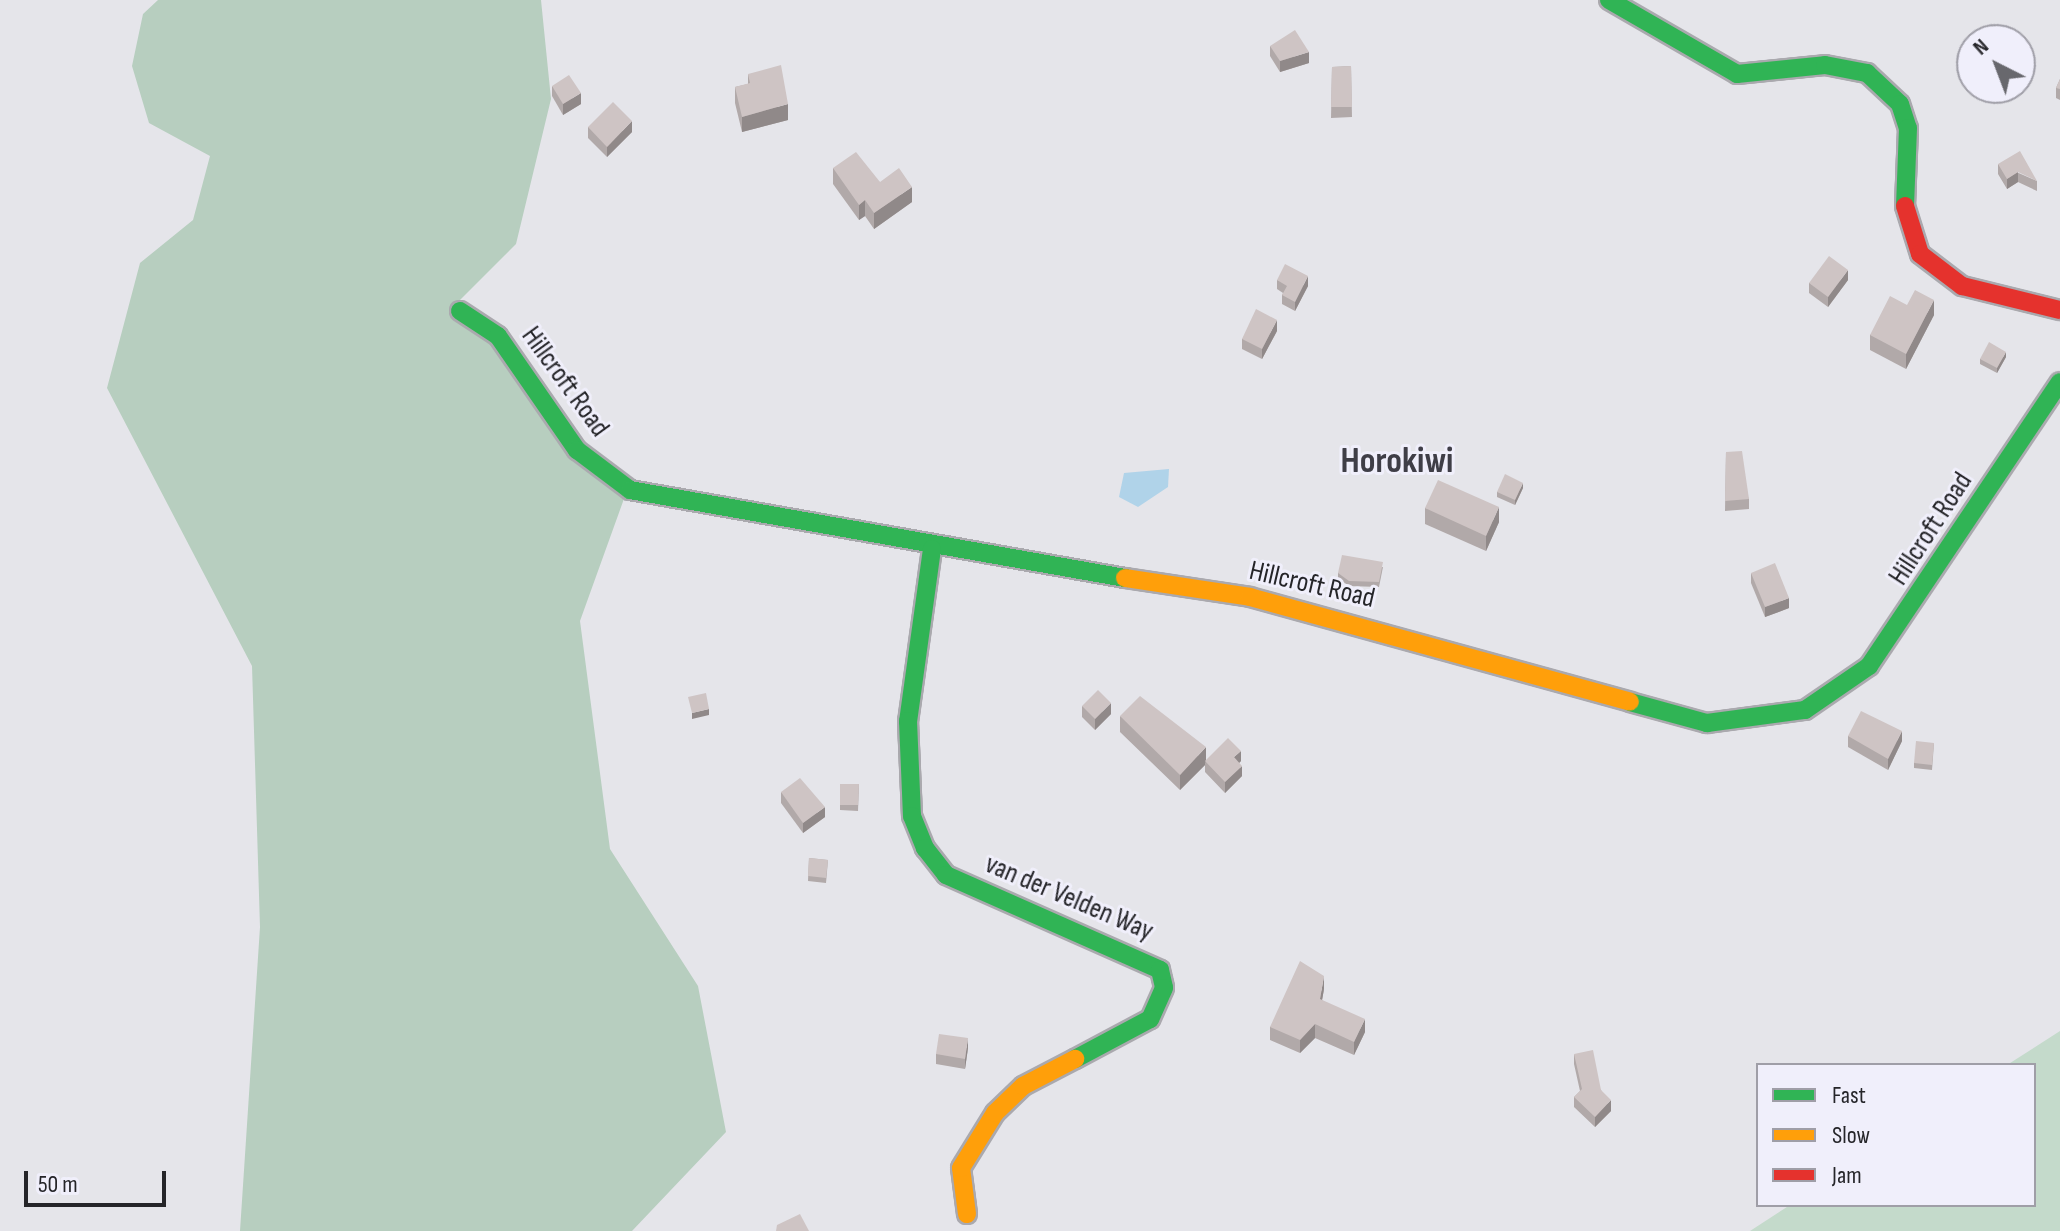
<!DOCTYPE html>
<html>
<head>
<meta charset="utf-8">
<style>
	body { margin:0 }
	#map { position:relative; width:2060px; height:1231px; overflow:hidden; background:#e5e5ea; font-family:"Sofia Sans Condensed",sans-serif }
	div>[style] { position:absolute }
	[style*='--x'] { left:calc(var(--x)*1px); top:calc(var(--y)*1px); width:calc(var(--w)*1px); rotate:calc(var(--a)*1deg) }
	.green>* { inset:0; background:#c4dacb }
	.forest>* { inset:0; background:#b7cebf }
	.water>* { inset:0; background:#b0d3e9 }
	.roads { filter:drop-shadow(2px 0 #aaa9ae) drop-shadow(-2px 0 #aaa9ae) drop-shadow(0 2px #aaa9ae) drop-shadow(0 -2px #aaa9ae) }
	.fast>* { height:18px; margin:-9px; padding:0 9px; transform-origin:9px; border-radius:9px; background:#30b455 }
	.slow>* { height:18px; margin:-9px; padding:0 9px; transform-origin:9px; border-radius:9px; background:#ff9f0a }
	.jam>* { height:18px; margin:-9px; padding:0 9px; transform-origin:9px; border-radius:9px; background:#e5322d }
	.wall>* { inset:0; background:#b1a9a9 }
	.shaded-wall>* { inset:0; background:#908989 }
	.building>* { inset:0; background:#cec4c4 }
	span { translate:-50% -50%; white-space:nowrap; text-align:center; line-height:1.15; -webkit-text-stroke:6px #f0effb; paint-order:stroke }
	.street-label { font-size:28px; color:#252529 }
	.district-label { font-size:36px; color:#3f3e47; font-weight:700 }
	.legend { position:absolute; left:1756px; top:1063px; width:280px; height:144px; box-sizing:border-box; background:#f0effb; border:2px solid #9f9ea7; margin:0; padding:10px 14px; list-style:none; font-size:24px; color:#252529 }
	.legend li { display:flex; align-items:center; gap:16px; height:40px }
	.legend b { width:40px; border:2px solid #9f9ea7 }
	.north { position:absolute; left:1956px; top:24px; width:80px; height:80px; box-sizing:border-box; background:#f0effb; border:2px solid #9f9ea7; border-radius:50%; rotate:318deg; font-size:22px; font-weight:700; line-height:32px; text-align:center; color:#252529 }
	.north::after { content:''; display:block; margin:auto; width:28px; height:36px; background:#68686d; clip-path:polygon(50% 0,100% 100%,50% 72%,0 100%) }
	.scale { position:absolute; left:24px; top:1171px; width:142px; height:36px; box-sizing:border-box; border:4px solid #252529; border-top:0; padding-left:10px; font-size:24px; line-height:28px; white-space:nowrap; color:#252529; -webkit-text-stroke:6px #f0effb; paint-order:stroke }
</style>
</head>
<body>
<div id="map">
	<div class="green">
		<div style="clip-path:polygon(2060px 1031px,2060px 1231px,1750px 1231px,1790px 1205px,2034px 1205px,2034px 1065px,2007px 1065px)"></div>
	</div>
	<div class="forest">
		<div style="clip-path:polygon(158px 0,541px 0,551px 99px,516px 244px,456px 304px,625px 496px,580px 621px,610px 849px,698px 986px,726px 1132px,632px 1231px,240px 1231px,260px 927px,252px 666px,107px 388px,140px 263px,193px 220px,210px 156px,149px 123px,132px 66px,143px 14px)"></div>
	</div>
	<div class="water">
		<div style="clip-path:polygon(1169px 469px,1168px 487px,1138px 507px,1119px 497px,1124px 473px)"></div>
	</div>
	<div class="roads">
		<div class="fast">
			<div style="--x:1609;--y:0;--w:148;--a:30"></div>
			<div style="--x:1737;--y:74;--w:88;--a:-5.8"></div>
			<div style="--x:1825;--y:65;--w:43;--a:10.8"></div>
			<div style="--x:1867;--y:73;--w:45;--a:43.2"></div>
			<div style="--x:1900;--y:104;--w:25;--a:72"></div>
			<div style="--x:1908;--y:128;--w:78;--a:92.2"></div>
			<div style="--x:460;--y:311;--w:45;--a:33.3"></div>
			<div style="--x:498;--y:336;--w:139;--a:55.3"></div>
			<div style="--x:577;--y:450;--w:66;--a:37"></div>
			<div style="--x:630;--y:490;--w:503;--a:10.08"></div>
			<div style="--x:932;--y:549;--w:174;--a:97.9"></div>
			<div style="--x:908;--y:721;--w:95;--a:87.6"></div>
			<div style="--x:912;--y:816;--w:35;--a:68"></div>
			<div style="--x:925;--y:848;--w:34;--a:52"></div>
			<div style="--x:946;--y:875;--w:234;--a:23.9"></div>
			<div style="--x:1160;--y:970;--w:18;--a:77"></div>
			<div style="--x:1164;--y:988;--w:34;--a:114"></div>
			<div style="--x:1150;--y:1019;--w:85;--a:151.9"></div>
			<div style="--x:1630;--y:702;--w:80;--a:15.3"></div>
			<div style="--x:1707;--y:723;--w:99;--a:-7.6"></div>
			<div style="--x:1805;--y:710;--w:78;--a:-34.5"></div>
			<div style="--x:1869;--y:666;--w:342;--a:-56.1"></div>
		</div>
		<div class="slow">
			<div style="--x:1125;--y:578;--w:126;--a:8.6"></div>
			<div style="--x:1250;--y:597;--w:394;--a:15.4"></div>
			<div style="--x:967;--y:1214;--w:46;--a:-97.4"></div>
			<div style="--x:961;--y:1168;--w:65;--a:-58.3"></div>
			<div style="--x:995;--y:1113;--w:39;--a:-44"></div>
			<div style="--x:1023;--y:1086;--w:59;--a:-27.4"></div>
		</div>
		<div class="jam">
			<div style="--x:1905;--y:206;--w:50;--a:72.6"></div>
			<div style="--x:1920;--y:254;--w:53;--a:37.3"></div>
			<div style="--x:1962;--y:286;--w:101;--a:13.8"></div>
		</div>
	</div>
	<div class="wall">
		<div style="clip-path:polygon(1270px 46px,1309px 63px,1280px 72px,1270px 56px)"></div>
		<div style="clip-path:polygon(1351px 66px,1352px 117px,1331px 118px,1332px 67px)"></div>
		<div style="clip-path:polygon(748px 74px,788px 120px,742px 132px,735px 103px,735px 87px,748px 84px)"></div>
		<div style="clip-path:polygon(2060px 79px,2060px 100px,2056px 98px,2056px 88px)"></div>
		<div style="clip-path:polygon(552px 86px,581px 104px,563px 115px,552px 96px)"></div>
		<div style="clip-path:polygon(588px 127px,632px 132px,607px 157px,588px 138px)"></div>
		<div style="clip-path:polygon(1998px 164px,2037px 181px,2037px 191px,2018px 182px,2007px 189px,1998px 174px)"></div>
		<div style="clip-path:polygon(833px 168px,880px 182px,912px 202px,874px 229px,865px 216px,859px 220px,833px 184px)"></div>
		<div style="clip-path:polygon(1277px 280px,1308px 286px,1295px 311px,1282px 304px,1282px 295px,1283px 293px,1277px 289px)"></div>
		<div style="clip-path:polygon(1848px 280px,1828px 307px,1809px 293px,1809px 283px)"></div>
		<div style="clip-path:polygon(1907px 305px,1934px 315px,1906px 369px,1870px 350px,1870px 335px)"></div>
		<div style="clip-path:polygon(1277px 331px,1262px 359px,1242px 349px,1242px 339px)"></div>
		<div style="clip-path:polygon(2006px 357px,1997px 373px,1980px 364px,1980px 359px)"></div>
		<div style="clip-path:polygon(1726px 452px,1749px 499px,1749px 509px,1725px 511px)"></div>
		<div style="clip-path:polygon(1523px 488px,1515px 505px,1497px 497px,1497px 492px)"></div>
		<div style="clip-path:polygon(1425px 508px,1499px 522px,1486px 551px,1425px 524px)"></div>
		<div style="clip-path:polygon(1383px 567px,1379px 587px,1349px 586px,1338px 578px,1338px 573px)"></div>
		<div style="clip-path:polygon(1751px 573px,1789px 608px,1765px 617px,1751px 583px)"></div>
		<div style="clip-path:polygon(1082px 706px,1111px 714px,1095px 730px,1082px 717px)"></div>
		<div style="clip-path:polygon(1120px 716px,1206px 760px,1241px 761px,1239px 763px,1242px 776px,1225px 793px,1205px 772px,1205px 765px,1180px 790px,1120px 732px)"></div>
		<div style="clip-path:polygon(1848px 736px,1902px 741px,1888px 770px,1848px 747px)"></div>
		<div style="clip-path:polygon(1934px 743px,1932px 770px,1914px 768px,1914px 763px)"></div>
		<div style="clip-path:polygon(840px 784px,859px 784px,858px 811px,840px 810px)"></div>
		<div style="clip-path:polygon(781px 792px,825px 817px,803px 833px,781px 803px)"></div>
		<div style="clip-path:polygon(809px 858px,828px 860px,826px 883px,808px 881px)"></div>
		<div style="clip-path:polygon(1324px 989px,1322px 1000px,1365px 1032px,1354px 1055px,1315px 1038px,1300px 1053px,1270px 1040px,1270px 1027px)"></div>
		<div style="clip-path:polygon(968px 1048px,965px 1069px,936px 1064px,936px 1054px)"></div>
		<div style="clip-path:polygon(1574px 1054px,1601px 1090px,1611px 1111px,1595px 1127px,1574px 1107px,1574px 1097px,1580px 1091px,1574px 1064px)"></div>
	</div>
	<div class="shaded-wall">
		<div style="clip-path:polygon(1309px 52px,1309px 63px,1280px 72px,1280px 61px)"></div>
		<div style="clip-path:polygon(581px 93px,581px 104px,563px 115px,563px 104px)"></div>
		<div style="clip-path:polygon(788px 104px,788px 120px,742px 132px,742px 117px)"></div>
		<div style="clip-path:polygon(632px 121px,632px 132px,607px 157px,607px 147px)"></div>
		<div style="clip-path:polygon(2018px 172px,2018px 182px,2007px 189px,2007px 179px)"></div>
		<div style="clip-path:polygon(912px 187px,912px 202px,874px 229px,874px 213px)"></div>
		<div style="clip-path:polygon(865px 200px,865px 216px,859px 220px,859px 205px)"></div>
		<div style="clip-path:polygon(1848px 270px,1848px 280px,1828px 307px,1828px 297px)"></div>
		<div style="clip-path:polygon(1308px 276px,1308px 286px,1295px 311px,1295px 302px)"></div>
		<div style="clip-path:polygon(1934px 300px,1934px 315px,1906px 369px,1906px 354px)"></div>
		<div style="clip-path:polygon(1277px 320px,1277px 331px,1262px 359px,1262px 349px)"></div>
		<div style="clip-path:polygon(2006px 352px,2006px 357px,1997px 373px,1997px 368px)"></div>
		<div style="clip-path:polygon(1523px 483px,1523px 488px,1515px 505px,1515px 500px)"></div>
		<div style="clip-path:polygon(1499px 507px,1499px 522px,1486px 551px,1486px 536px)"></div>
		<div style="clip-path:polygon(1789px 598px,1789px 608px,1765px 617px,1765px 607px)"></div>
		<div style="clip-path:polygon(1111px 703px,1111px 714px,1095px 730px,1095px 719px)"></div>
		<div style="clip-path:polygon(709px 709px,709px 715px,692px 719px,692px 713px)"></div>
		<div style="clip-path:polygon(1902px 731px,1902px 741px,1888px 770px,1888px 759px)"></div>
		<div style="clip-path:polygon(1206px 747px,1206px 763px,1205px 761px,1205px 765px,1180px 790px,1180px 775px)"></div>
		<div style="clip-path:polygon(1241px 751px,1241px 761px,1234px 768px,1234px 757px)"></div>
		<div style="clip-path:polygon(1242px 766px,1242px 776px,1225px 793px,1225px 782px)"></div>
		<div style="clip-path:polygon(825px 807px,825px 817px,803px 833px,803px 823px)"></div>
		<div style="clip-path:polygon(1324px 976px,1324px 989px,1320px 1012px,1320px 999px)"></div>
		<div style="clip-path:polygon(1365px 1019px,1365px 1032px,1354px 1055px,1354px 1042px)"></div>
		<div style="clip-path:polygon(1315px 1024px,1315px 1038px,1300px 1053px,1300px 1040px)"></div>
		<div style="clip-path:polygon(968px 1038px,968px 1048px,965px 1069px,965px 1059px)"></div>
		<div style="clip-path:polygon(1611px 1100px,1611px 1111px,1595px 1127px,1595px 1117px)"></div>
	</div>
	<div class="building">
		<div style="clip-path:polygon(1295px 30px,1309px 52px,1280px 61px,1270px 46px)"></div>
		<div style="clip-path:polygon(781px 65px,788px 104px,742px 117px,735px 87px,750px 83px,748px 74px)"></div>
		<div style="clip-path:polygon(1351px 66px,1352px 107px,1331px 107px,1332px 67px)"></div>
		<div style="clip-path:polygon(569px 75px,581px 93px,563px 104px,552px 86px)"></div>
		<div style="clip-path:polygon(2060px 79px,2060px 89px,2056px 88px)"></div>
		<div style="clip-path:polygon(613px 102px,632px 121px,607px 147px,588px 127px)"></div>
		<div style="clip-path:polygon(2020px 151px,2037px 181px,2018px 172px,2007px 179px,1998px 164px)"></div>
		<div style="clip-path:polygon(856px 152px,880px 182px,899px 168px,912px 187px,874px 213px,865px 200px,859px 205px,833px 168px)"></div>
		<div style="clip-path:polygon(1829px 256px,1848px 270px,1828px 297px,1809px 283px)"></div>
		<div style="clip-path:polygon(1285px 264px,1308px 276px,1295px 302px,1282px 295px,1287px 286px,1277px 280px)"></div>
		<div style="clip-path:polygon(1915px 290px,1934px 300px,1906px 354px,1870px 335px,1890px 296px,1907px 305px)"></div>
		<div style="clip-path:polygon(1256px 309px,1277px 320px,1262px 349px,1242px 339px)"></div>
		<div style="clip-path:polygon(1989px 342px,2006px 352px,1997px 368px,1980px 359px)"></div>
		<div style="clip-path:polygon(1742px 451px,1749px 499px,1725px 501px,1726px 452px)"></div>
		<div style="clip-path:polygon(1505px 474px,1523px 483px,1515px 500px,1497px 492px)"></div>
		<div style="clip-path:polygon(1438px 480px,1499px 507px,1486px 536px,1425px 508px)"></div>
		<div style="clip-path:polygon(1342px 555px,1383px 562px,1379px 582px,1349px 581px,1338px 573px)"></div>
		<div style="clip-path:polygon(1775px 563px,1789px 598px,1765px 607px,1751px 573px)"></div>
		<div style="clip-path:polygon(1098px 690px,1111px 703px,1095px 719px,1082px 706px)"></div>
		<div style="clip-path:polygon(706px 693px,709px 709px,692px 713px,688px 697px)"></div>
		<div style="clip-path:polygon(1140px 696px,1206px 747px,1180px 775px,1120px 716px)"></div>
		<div style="clip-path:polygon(1861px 711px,1902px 731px,1888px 759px,1848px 736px)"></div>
		<div style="clip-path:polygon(1228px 738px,1241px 751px,1234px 757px,1242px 766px,1225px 782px,1205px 761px)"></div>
		<div style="clip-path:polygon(1916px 741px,1934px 743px,1932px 765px,1914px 763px)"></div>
		<div style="clip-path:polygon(800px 778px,825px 807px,803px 823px,781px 792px)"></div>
		<div style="clip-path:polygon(840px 784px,859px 784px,858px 805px,840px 805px)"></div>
		<div style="clip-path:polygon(809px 858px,828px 860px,826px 878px,808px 876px)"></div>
		<div style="clip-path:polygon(1300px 961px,1324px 976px,1320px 999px,1365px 1019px,1354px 1042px,1315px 1024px,1300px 1040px,1270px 1027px)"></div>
		<div style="clip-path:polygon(939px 1034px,968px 1038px,965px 1059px,936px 1054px)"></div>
		<div style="clip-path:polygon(1593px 1050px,1601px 1090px,1611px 1100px,1595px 1117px,1574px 1097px,1582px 1089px,1574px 1054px)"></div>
		<div style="clip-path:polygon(800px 1214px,809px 1231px,776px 1231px,777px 1225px)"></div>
	</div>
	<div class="street-label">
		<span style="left:565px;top:382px;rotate:54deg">Hillcroft Road</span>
		<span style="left:1931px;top:529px;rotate:-57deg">Hillcroft Road</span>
		<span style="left:1312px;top:585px;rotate:13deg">Hillcroft Road</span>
		<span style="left:1069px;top:898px;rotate:23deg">van der Velden Way</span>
	</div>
	<div class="district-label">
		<span style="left:1397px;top:462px">Horokiwi</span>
	</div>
	<ul class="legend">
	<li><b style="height:10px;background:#30b455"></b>Fast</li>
	<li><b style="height:10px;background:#ff9f0a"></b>Slow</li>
	<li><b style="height:10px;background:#e5322d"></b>Jam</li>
	</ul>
	<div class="north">N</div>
	<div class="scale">50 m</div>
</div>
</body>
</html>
